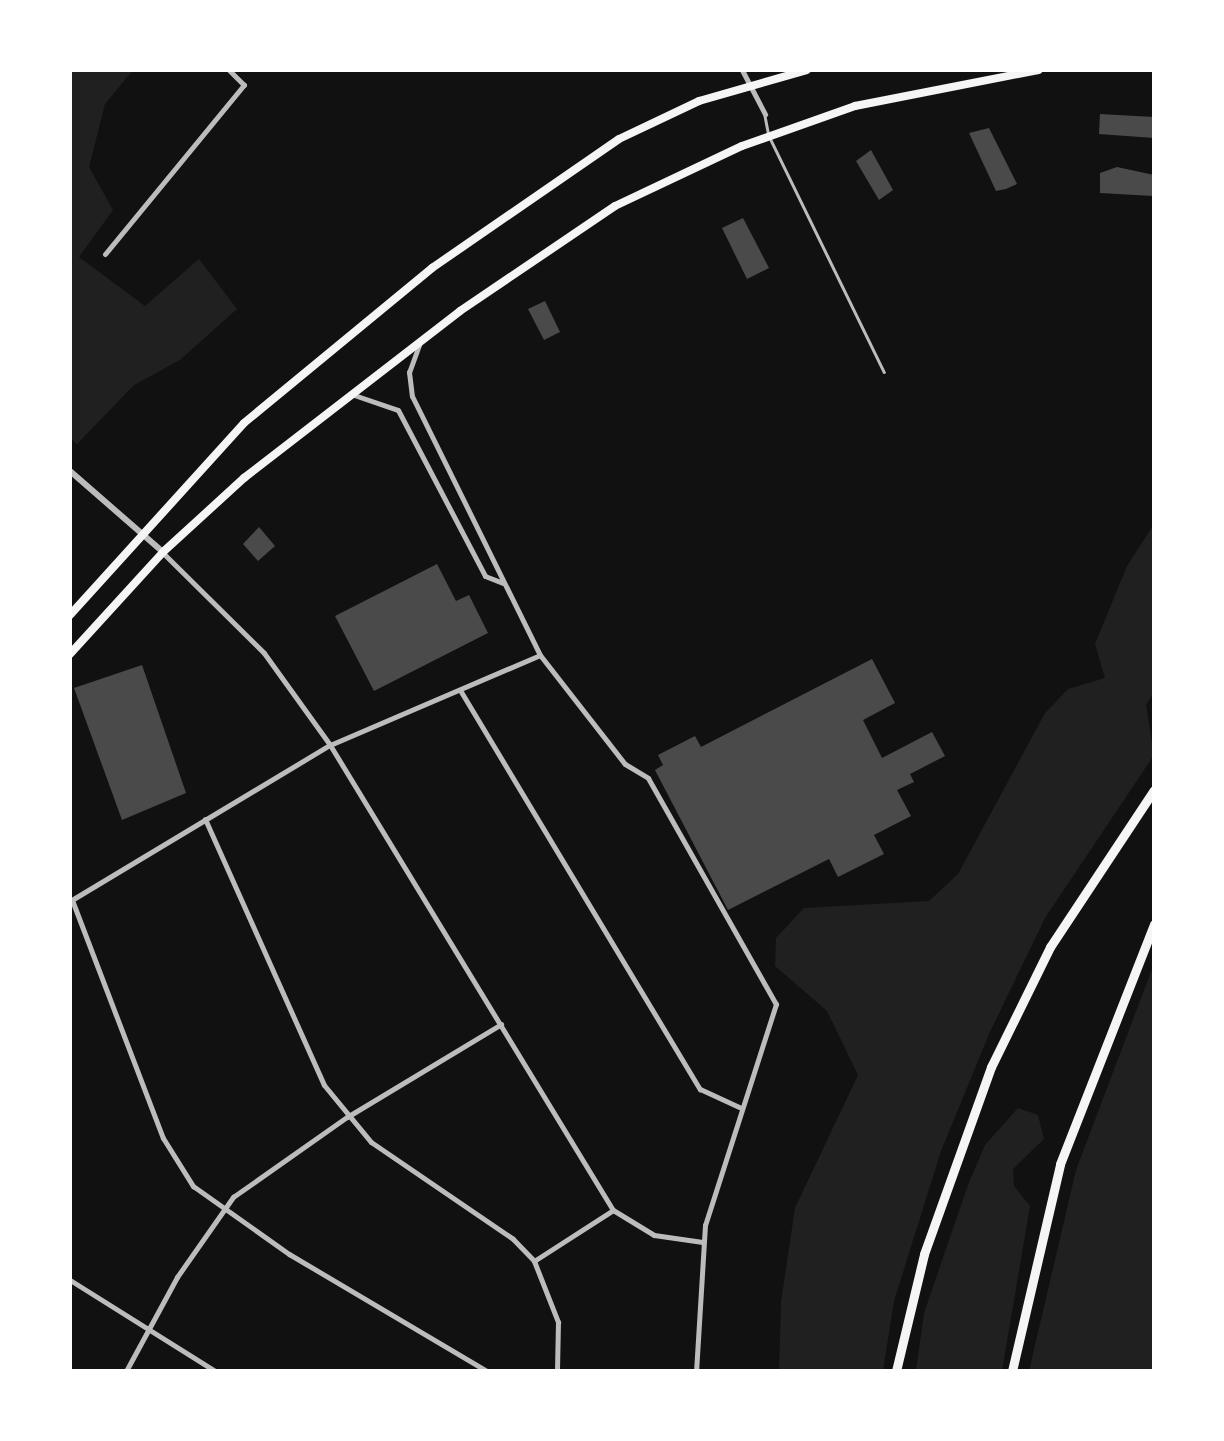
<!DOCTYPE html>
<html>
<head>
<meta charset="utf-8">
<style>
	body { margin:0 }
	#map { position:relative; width:1224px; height:1441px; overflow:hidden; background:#111; font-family:"PT Sans Narrow",sans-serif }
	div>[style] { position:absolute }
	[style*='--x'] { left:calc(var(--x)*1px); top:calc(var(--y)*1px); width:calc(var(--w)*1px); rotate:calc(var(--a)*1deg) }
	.green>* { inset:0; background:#202020 }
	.building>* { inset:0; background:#4a4a4a }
	.service>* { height:2.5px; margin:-1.25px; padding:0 1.25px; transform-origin:1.25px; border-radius:1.25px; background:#bcbcbc }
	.minor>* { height:5px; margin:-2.5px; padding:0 2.5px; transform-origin:2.5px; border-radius:2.5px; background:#bcbcbc }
	.tertiary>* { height:6px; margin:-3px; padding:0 3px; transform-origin:3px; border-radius:3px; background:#bcbcbc }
	.primary>* { height:8px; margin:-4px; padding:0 4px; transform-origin:4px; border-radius:4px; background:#f5f5f5 }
	.motorway>* { height:9px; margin:-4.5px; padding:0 4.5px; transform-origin:4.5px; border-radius:4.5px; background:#f5f5f5 }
	span { translate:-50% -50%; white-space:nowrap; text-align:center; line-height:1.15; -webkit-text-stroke:8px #fff; paint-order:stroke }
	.frame { position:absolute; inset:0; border:72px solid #fff; pointer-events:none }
</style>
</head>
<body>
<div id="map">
	<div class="green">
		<div style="clip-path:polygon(70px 70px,133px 70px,105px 104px,89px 167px,113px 210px,79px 257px,145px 306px,199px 259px,237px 309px,180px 360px,134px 385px,77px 444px,70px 438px)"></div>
		<div style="clip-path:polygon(1154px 524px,1154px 692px,1146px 705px,1154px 755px,1045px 918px,989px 1034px,941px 1151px,894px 1301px,883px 1371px,779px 1371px,781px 1302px,795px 1208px,858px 1075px,827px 1011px,775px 966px,776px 938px,804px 908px,929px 901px,958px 874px,1045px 713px,1068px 689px,1105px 678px,1095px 644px,1127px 566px)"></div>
		<div style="clip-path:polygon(1154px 964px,1154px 1371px,1029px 1371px,1076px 1170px)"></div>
		<div style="clip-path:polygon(1018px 1108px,1038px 1115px,1044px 1139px,1013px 1169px,1014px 1186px,1030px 1206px,1002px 1371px,916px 1371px,924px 1313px,968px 1185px,985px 1145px)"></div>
	</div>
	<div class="building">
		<div style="clip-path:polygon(1100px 114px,1154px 117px,1154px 138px,1099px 134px)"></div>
		<div style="clip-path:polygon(989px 128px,1017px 184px,1006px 189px,996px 191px,969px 133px)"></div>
		<div style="clip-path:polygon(871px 150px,893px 190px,879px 200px,856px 161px)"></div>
		<div style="clip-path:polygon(1117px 167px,1154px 175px,1153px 196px,1100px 193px,1100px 173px)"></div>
		<div style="clip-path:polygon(743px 218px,769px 268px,747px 279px,722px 228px)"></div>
		<div style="clip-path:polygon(545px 301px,560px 332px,544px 340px,528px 309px)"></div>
		<div style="clip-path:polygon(259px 527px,275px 546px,258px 561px,243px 544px)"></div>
		<div style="clip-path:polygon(437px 564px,456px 601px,469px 595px,488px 633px,374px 691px,335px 616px)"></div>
		<div style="clip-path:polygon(872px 659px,895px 703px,863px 720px,882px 758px,932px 732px,945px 756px,910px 774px,914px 782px,897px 790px,911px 816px,874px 835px,884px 854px,838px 877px,829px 859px,728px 910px,655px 770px,663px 765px,658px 755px,695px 736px,701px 747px)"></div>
		<div style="clip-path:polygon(142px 665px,186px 793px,122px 820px,74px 688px)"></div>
	</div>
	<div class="service">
		<div style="--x:765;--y:116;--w:16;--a:79"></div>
		<div style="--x:771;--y:140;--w:258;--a:64"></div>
	</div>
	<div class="minor">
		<div style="--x:742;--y:70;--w:50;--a:62.4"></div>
		<div style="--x:105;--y:254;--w:219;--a:-50.6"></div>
		<div style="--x:244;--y:85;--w:21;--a:-135"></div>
		<div style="--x:419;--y:345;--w:29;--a:110"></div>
		<div style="--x:409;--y:372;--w:24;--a:83"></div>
		<div style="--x:412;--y:396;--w:289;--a:63.7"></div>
		<div style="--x:540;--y:655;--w:138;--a:52.1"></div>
		<div style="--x:625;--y:764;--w:27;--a:31"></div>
		<div style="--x:648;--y:778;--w:260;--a:60.5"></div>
		<div style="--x:776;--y:1004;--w:232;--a:107.8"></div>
		<div style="--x:705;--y:1225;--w:146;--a:93.5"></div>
		<div style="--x:354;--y:395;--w:46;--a:18.8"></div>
		<div style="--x:398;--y:410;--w:187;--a:62.3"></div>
		<div style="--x:485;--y:576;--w:19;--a:21"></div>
		<div style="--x:163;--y:553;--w:142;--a:44.7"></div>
		<div style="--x:264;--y:653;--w:113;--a:54.3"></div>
		<div style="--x:330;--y:745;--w:544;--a:58.68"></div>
		<div style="--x:613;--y:1210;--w:48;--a:31.4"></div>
		<div style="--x:654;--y:1235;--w:49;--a:8.3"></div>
		<div style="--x:460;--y:690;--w:466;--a:59"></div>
		<div style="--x:700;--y:1089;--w:43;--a:24.8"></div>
		<div style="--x:205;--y:819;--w:291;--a:65.9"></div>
		<div style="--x:324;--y:1085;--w:74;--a:50.5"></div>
		<div style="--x:371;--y:1142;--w:172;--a:34.3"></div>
		<div style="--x:513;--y:1239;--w:30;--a:46"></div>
		<div style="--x:534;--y:1261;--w:66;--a:68.5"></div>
		<div style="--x:558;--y:1322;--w:49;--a:91.2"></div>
		<div style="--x:72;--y:900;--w:255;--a:69.1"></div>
		<div style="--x:163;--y:1138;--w:57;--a:58"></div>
		<div style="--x:193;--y:1186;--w:118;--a:35.3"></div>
		<div style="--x:289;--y:1254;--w:230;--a:30.6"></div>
		<div style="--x:70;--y:901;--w:303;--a:-31"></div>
		<div style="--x:330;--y:745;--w:228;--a:-23.2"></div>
		<div style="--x:534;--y:1261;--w:94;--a:-32.8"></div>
		<div style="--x:70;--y:1280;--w:171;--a:32.1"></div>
		<div style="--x:126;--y:1371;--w:107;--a:-61.5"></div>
		<div style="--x:177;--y:1277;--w:98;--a:-55"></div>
		<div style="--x:233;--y:1197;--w:139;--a:-35.1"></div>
		<div style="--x:347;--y:1117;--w:180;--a:-31.1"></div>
	</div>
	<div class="tertiary">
		<div style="--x:70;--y:471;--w:123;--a:41.1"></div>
	</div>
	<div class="primary">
		<div style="--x:70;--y:615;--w:259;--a:-47.8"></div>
		<div style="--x:244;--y:423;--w:244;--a:-39.5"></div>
		<div style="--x:432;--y:268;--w:227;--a:-34.6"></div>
		<div style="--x:619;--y:139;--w:89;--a:-25.4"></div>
		<div style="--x:699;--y:101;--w:112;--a:-16"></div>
		<div style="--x:70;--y:654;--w:138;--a:-47.6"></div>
		<div style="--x:163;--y:552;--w:110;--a:-42.4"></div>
		<div style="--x:244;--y:478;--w:273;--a:-37.7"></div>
		<div style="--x:460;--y:311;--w:187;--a:-34.1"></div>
		<div style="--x:615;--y:206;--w:140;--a:-25.3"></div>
		<div style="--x:742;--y:146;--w:120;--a:-19.5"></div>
		<div style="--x:855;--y:106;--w:187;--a:-11.1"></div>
	</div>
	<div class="motorway">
		<div style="--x:896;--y:1371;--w:120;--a:-76.5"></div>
		<div style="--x:924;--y:1254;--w:199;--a:-70.3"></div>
		<div style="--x:991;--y:1067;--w:134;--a:-63.8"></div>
		<div style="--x:1050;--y:947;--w:188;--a:-56.5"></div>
		<div style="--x:1012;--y:1371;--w:212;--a:-76.9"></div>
		<div style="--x:1060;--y:1164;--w:258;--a:-68.6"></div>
	</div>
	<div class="frame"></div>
</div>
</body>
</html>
